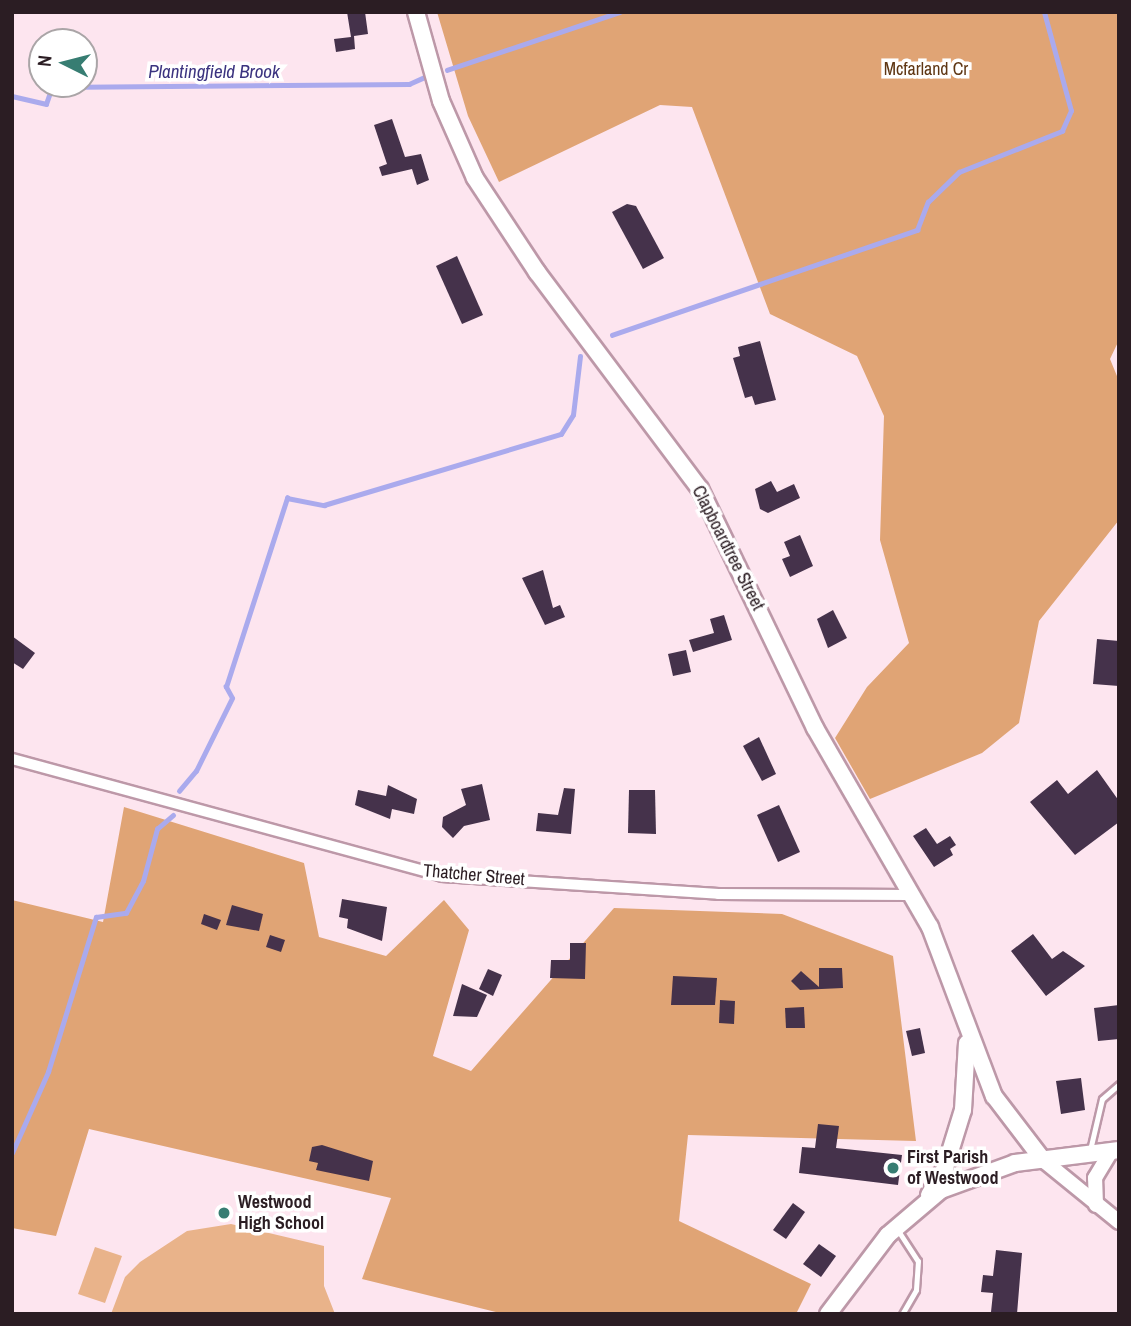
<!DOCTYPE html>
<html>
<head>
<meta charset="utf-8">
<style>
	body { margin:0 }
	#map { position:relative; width:1131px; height:1326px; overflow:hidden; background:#fde5ef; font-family:"Archivo Narrow",sans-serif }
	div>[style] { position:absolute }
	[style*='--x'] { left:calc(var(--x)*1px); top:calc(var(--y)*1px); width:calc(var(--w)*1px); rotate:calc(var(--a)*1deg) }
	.green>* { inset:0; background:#e9b38a }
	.forest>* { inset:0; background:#e0a475 }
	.stream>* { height:4.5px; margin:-2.25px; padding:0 2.25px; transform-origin:2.25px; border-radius:2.25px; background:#aaaaed }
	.building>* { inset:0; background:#45324b }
	.roads { filter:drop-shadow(2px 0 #bd98a8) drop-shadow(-2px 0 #bd98a8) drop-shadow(0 2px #bd98a8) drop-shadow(0 -2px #bd98a8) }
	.service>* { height:5px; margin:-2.5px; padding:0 2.5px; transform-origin:2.5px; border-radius:2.5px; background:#fff }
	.minor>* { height:10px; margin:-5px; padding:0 5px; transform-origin:5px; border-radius:5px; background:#fff }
	.tertiary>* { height:14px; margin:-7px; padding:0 7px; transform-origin:7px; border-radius:7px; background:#fff }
	.secondary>* { height:16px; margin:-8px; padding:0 8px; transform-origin:8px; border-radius:8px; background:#fff }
	.dots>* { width:19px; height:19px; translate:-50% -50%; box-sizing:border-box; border:4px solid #fff; border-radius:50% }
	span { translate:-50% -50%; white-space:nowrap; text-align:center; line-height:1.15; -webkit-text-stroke:7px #fff; paint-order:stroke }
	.park-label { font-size:18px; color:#5e3613 }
	.street-label { font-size:18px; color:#2b1d23 }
	.poi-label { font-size:18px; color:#2b1d23; font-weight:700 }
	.left { translate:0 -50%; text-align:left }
	.water-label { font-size:19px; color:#3c3480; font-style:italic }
	.frame { position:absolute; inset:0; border:14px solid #2b1d23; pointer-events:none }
	.north { position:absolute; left:28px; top:28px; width:70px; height:70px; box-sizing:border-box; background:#fff; border:2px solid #aaa5a7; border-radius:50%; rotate:276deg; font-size:19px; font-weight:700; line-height:28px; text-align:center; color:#2b1d23 }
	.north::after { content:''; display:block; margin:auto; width:24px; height:32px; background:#377d72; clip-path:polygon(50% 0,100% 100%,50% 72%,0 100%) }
</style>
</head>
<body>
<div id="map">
	<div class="green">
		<div style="clip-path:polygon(231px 1224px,324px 1246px,324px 1286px,335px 1314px,111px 1314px,125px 1277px,140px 1262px,187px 1231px)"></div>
		<div style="clip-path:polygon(95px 1247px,122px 1256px,105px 1303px,78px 1294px)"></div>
	</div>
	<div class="forest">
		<div style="clip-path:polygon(437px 12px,1119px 12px,1119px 340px,1110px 359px,1119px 381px,1119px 520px,1039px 621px,1019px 723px,982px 753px,870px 799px,835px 738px,867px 687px,909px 643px,880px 540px,884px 416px,857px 356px,770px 314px,692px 107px,660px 105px,499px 182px,468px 116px)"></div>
		<div style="clip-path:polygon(124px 807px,304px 863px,319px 937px,386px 956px,444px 900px,469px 930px,433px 1056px,471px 1071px,614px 908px,782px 914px,893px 956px,916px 1141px,688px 1135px,679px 1221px,811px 1284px,796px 1314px,504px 1314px,362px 1279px,391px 1198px,89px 1129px,56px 1236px,12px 1228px,12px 900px,103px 922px)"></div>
	</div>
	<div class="stream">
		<div style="--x:447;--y:70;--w:182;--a:-18.6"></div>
		<div style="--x:12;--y:96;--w:35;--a:13"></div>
		<div style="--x:46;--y:104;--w:18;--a:-71"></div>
		<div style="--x:52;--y:87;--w:357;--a:-0.5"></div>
		<div style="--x:409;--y:84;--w:20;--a:-24"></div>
		<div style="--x:612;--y:335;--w:323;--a:-19"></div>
		<div style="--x:917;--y:230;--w:30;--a:-69"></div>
		<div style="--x:928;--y:202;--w:43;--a:-44.1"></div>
		<div style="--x:959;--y:172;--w:111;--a:-21.7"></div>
		<div style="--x:1062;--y:131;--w:22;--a:-66"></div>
		<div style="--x:1071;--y:111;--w:103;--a:-105.3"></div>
		<div style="--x:179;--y:791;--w:26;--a:-50"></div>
		<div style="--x:196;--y:771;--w:81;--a:-63.7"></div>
		<div style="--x:232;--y:698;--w:13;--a:-119"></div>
		<div style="--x:226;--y:687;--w:199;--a:-72.1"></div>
		<div style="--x:287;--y:498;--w:38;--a:11"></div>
		<div style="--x:324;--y:505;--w:247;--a:-16.7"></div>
		<div style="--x:561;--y:434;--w:22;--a:-58"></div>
		<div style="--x:573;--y:415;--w:59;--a:-83.2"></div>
		<div style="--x:12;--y:1153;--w:89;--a:-66"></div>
		<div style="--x:48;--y:1072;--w:162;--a:-72.8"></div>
		<div style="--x:96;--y:917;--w:30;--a:-8"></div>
		<div style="--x:126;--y:913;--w:36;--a:-62"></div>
		<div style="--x:143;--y:881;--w:54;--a:-74.9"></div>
		<div style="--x:157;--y:829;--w:21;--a:-41"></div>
	</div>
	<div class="building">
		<div style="clip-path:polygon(347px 12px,365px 12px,368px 34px,354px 36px,355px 49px,336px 52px,334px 39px,351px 37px)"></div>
		<div style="clip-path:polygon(392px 119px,405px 157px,421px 154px,429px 180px,417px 185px,412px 169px,382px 176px,379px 167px,387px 164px,374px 125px)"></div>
		<div style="clip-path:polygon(627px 204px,636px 206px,664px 258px,643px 269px,612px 212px)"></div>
		<div style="clip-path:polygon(457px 256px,483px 315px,462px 324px,436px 266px)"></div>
		<div style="clip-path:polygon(760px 341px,776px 400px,755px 405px,752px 396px,745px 398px,733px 358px,740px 356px,738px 347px)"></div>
		<div style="clip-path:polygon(771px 481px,777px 492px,794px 484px,800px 498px,768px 513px,760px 509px,755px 489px)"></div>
		<div style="clip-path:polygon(800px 535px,813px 566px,790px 577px,782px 559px,790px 556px,784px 542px)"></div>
		<div style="clip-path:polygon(543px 570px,553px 608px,560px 605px,565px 617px,545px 625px,522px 578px)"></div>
		<div style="clip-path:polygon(833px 610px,847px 638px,828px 648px,817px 619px)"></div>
		<div style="clip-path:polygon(724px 615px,732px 640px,693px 652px,689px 640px,714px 633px,710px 619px)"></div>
		<div style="clip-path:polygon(12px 636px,35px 653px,23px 669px,12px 662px)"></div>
		<div style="clip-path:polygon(1097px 639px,1119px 641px,1119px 686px,1093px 684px)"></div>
		<div style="clip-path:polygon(686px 650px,691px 672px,673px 676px,668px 654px)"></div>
		<div style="clip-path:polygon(759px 737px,776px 774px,762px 781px,743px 746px)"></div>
		<div style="clip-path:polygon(1097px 770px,1119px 801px,1119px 822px,1075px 855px,1030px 802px,1057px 780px,1068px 794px)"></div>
		<div style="clip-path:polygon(482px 784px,490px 820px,464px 826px,453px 838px,442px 827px,443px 817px,466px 805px,461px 789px)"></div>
		<div style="clip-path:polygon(388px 785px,417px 799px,414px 814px,392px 809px,390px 819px,355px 805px,358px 790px,386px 796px)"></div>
		<div style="clip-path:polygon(564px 788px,575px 789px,571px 834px,536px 831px,538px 813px,558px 815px)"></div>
		<div style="clip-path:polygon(629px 790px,655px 790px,656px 834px,628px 833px)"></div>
		<div style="clip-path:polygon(779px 805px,800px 852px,778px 862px,757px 815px)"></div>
		<div style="clip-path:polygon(926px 828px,937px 844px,950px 836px,956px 845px,950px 849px,953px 855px,934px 867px,913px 836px)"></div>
		<div style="clip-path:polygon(342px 899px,387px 907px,382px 941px,347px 928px,348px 919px,339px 917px)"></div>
		<div style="clip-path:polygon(232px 905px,263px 914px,259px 931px,226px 925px)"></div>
		<div style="clip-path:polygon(204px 914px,221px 920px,217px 930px,201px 924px)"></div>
		<div style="clip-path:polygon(1033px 934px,1052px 959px,1063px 951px,1085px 966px,1046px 996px,1011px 951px)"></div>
		<div style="clip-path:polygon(270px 935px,285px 940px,281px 952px,266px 947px)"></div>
		<div style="clip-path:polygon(570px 943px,586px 943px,585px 979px,550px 978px,551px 960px,570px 960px)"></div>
		<div style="clip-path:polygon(819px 968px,842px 968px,843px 988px,800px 990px,791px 981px,801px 971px,819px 987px)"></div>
		<div style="clip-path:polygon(488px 969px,502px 975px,493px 996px,479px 989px)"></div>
		<div style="clip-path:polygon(673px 976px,717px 978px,715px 1005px,671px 1005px)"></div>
		<div style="clip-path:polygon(462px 984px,487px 995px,477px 1017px,453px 1016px)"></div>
		<div style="clip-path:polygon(720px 1000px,735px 1001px,734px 1024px,719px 1023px)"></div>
		<div style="clip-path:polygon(1119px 1005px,1119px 1039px,1098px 1041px,1094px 1008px)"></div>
		<div style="clip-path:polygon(804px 1007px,805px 1028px,786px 1028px,785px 1008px)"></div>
		<div style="clip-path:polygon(920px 1028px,925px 1053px,912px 1056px,906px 1031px)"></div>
		<div style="clip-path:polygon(1081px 1078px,1085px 1110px,1061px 1114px,1056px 1081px)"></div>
		<div style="clip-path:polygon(818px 1124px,839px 1126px,836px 1148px,902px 1155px,898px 1185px,799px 1173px,802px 1147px,815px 1148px)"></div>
		<div style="clip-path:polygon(322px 1145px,373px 1161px,369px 1181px,316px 1170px,318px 1163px,309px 1161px,312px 1147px)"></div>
		<div style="clip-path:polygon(793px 1203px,805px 1212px,786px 1239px,773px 1230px)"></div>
		<div style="clip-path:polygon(819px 1244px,836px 1256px,821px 1277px,803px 1264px)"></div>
		<div style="clip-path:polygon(996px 1250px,1022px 1253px,1017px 1314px,991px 1312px,993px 1293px,981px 1292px,983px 1275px,993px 1276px)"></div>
	</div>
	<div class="roads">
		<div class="service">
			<div style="--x:1090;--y:1150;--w:52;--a:-76.8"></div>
			<div style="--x:1102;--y:1099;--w:23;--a:-41"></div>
			<div style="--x:897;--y:1229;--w:38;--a:57"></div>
			<div style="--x:918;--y:1261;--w:29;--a:94"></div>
			<div style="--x:916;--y:1290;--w:28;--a:120"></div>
		</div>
		<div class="minor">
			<div style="--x:12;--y:759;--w:446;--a:15.2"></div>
			<div style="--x:442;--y:876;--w:277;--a:3.7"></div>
			<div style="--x:718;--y:894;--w:191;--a:0.3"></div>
		</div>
		<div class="tertiary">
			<div style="--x:1043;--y:1160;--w:98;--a:39.2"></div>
			<div style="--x:1096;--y:1205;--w:27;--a:-92"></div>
			<div style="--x:1095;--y:1178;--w:31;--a:-59"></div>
		</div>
		<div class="secondary">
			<div style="--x:416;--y:12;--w:92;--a:74.3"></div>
			<div style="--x:441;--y:101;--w:84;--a:66.2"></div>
			<div style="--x:475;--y:178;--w:113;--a:56.6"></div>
			<div style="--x:537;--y:272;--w:271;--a:53.1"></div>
			<div style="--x:700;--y:489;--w:265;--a:64.3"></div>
			<div style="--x:815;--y:728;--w:230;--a:60"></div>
			<div style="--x:930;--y:927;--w:181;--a:69.3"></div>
			<div style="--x:994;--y:1096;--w:81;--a:52.6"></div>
			<div style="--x:929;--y:1195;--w:31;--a:-59"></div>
			<div style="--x:945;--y:1168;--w:61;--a:-72.8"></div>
			<div style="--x:963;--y:1110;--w:67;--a:-86.6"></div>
			<div style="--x:828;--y:1314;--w:99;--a:-52.8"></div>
			<div style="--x:888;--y:1235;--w:70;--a:-40.3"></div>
			<div style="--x:941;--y:1190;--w:79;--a:-20"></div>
			<div style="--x:1015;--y:1163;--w:105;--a:-7.1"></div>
		</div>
	</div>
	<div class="dots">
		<div style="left:893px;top:1168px;background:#377d72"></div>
		<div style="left:224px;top:1213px;background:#377d72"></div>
	</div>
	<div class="park-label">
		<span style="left:926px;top:69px">Mcfarland Cr</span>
	</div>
	<div class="street-label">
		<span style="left:728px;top:548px;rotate:63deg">Clapboardtree Street</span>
		<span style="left:474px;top:875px;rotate:5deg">Thatcher Street</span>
	</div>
	<div class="poi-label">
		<span class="left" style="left:907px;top:1168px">First Parish<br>of Westwood</span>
		<span class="left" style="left:238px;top:1213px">Westwood<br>High School</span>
	</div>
	<div class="water-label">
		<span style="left:214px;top:72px">Plantingfield Brook</span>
	</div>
	<div class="frame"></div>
	<div class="north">N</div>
</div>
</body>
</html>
